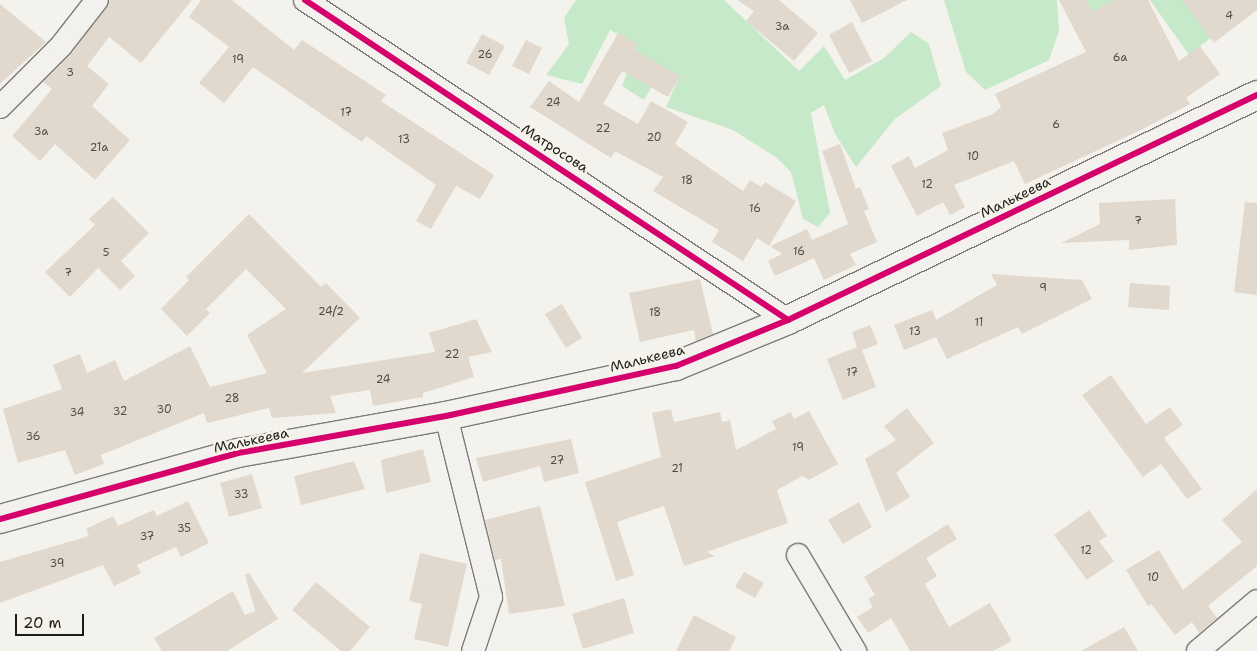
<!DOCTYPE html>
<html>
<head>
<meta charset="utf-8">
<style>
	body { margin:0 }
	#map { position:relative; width:1257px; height:651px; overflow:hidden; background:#f4f2ec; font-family:"Shantell Sans",sans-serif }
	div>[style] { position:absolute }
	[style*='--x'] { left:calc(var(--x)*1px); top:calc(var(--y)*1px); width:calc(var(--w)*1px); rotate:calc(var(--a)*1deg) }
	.green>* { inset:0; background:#c6eac9 }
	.building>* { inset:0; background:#e1d9ce }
	.roads { filter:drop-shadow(1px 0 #7d7c7a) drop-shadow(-1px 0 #7d7c7a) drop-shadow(0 1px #7d7c7a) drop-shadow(0 -1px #7d7c7a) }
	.street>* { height:22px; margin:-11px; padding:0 11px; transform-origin:11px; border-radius:11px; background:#f2f1ed }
	.secondary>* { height:28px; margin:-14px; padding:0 14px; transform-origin:14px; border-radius:14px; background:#f2f1ed }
	.cycleway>* { height:6px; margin:-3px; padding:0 3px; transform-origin:3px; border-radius:3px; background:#d6006c }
	span { translate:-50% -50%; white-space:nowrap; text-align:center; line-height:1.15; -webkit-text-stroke:5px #f7f3e8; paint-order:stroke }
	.number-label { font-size:11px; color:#4e4c4a }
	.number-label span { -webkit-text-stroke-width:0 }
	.street-label { font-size:14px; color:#1c1c1c }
	.scale { position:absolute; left:15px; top:614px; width:69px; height:22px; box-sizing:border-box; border:2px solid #1c1c1c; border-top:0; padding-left:6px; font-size:15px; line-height:18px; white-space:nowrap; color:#1c1c1c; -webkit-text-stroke:4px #f7f3e8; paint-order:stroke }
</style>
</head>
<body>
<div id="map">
	<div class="green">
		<div style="clip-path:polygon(576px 0,724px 0,799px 71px,824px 46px,845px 80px,884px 58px,911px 32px,929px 44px,941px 86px,895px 119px,856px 167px,835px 134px,824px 105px,811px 113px,830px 213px,818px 227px,803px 219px,791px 172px,777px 158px,733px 130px,666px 107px,679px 77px,663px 67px,644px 100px,622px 86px,637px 44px,610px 30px,582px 84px,546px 75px,569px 44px,564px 18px)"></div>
		<div style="clip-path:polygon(944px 0,1057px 0,1059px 31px,1049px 60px,985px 90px,966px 72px)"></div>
		<div style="clip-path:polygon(1086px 0,1115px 0,1092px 12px)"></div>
		<div style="clip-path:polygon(1150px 0,1189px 0,1212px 37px,1189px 55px)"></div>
	</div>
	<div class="building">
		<div style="clip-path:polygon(110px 0,192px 0,141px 63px,109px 37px,87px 66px,109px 84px,92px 106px,130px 140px,95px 180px,55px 144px,40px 161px,12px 136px,52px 89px,43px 82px,71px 54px)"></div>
		<div style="clip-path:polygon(201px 0,232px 0,294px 50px,302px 40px,386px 95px,381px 101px,494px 175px,480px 199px,456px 186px,431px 229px,416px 221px,436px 185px,366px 136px,362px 142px,253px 67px,224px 103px,199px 83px,229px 47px,189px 17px)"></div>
		<div style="clip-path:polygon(737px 0,779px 0,818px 33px,794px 61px,746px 21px,754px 11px)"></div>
		<div style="clip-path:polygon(850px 0,907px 0,862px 23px)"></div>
		<div style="clip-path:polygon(1059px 0,1086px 0,1092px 12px,1115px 0,1148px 0,1179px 61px,1200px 46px,1220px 74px,1186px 98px,1190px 104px,1143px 129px,1025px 184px,1014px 161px,954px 185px,965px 207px,950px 215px,943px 202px,917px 216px,891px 166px,909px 156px,915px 168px,948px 150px,942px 133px,993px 114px,1001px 107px,995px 94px,1086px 52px)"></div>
		<div style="clip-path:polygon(1182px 0,1257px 0,1257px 10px,1214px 43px)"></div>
		<div style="clip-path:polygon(0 4px,46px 42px,0 84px)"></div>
		<div style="clip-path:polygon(852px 22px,872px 61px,849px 73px,829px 35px)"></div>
		<div style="clip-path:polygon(618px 33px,638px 44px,634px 50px,680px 76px,668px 97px,622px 71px,603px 104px,638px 124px,651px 101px,688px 122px,675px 144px,743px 191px,750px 180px,762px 187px,765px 182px,796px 201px,769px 246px,757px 238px,743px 261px,712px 242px,719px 230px,653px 191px,663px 177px,615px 151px,611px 158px,530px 107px,549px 81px,579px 102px)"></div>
		<div style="clip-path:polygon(482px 34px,505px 46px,489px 75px,466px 63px)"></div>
		<div style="clip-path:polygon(526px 40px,542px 48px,529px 74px,512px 66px)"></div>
		<div style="clip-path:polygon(840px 144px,856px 189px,860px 187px,869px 209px,864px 211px,877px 242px,850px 254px,856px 265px,824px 280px,814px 258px,775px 276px,768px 261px,782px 254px,770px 246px,807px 229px,812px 240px,848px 224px,822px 151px)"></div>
		<div style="clip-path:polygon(113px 197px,149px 233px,121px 261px,135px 276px,120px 290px,98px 268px,70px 297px,45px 272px,95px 225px,89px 219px)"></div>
		<div style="clip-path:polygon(1175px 199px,1177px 245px,1129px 250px,1129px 240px,1061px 243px,1100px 224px,1099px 203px)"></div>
		<div style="clip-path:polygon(1245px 202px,1257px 203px,1257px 295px,1234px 292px)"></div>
		<div style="clip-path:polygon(249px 214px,321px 287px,326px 283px,360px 318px,302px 373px,435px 352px,429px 333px,476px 319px,492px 352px,468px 357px,474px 377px,423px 393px,423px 397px,373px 406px,370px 390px,330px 396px,336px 413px,272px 418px,269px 408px,207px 423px,204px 413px,101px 455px,104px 464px,75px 475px,65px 450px,18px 463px,3px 409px,62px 389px,53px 365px,80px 354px,87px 373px,115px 360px,124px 381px,190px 346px,210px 387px,267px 373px,247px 335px,286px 309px,246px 269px,206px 309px,210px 313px,187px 336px,161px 309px,189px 280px,186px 277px)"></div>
		<div style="clip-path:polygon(991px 274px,1082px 280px,1092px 299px,1022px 334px,1018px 327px,947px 359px,936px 337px,904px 350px,894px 325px,932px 310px,936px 320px,997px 285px)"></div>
		<div style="clip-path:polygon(700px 279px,713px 334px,696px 341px,694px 330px,640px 342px,629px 293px)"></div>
		<div style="clip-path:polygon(1130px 283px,1170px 286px,1169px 310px,1128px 307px)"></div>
		<div style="clip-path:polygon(562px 304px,582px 338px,566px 348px,545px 314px)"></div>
		<div style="clip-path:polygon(870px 325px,878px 344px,862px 350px,876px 387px,843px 400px,827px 359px,857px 347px,852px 332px)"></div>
		<div style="clip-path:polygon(1111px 375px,1146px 424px,1170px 407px,1183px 425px,1164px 438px,1202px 489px,1187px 499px,1161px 464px,1143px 477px,1082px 395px)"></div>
		<div style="clip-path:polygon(907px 408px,934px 443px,896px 473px,910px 497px,886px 512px,865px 459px,896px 440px,884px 426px)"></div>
		<div style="clip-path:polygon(671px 409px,674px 422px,720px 412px,722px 422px,730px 420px,736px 450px,776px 429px,772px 421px,791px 412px,794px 419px,809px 411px,838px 464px,809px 480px,802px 476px,777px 490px,788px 523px,707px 552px,715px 556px,684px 566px,664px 506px,617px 522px,634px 575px,616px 581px,585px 482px,661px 457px,652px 413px)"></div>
		<div style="clip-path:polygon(571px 439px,579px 473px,544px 482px,540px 466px,483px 482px,476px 458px)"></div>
		<div style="clip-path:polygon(423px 449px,431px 482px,386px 493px,381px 460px)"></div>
		<div style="clip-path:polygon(354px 461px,365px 489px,301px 505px,294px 476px)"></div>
		<div style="clip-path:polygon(252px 474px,262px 508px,229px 517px,220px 483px)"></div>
		<div style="clip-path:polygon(1257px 489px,1257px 566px,1208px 606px,1217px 618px,1199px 633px,1192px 622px,1175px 635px,1151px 604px,1148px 606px,1126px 570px,1159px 550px,1183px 590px,1242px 542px,1222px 520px)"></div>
		<div style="clip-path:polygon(188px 501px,209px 543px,181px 557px,176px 547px,137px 565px,141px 573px,114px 586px,103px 565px,0 603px,0 562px,89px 536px,86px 529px,113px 516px,118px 526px,154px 510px,157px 516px)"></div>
		<div style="clip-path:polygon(859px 502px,872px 527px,843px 544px,828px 520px)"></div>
		<div style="clip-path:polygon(540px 506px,565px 606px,509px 614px,501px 559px,495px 560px,485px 520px)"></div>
		<div style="clip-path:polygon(1089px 510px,1107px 536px,1099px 541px,1114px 561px,1087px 580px,1054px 535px)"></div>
		<div style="clip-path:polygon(948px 524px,957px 539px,926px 558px,937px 576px,925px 584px,949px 627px,990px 603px,1012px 641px,993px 651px,910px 651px,891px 618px,868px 633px,857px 617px,873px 607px,868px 599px,875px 595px,864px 577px)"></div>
		<div style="clip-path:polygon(420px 553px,467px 564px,448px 647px,414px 639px,422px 604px,409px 601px)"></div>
		<div style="clip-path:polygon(744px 572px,764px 583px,755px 598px,735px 587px)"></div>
		<div style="clip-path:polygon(249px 573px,278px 619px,227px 651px,162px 651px,154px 638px,233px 591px,245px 615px,255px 611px,245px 575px)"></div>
		<div style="clip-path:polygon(316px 582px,370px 627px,350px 651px,341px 651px,292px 610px)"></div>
		<div style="clip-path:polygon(624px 598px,634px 633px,583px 649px,572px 614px)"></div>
		<div style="clip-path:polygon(694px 615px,736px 637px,729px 651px,676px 651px)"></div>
		<div style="clip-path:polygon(1124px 627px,1138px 651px,1081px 651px)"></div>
	</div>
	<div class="roads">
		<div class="street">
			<div style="--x:305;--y:0;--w:579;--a:33.53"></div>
			<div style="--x:0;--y:107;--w:86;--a:-45"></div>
			<div style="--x:61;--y:46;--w:58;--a:-52"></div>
			<div style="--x:446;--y:416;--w:187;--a:76"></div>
			<div style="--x:491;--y:597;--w:57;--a:108.4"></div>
			<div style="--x:798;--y:555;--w:112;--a:59.3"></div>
			<div style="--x:1198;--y:651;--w:77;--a:-40.3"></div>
		</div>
		<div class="secondary">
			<div style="--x:0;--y:519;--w:247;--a:-15.5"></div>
			<div style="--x:238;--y:453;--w:211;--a:-10.1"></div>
			<div style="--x:446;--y:416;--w:235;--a:-12.3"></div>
			<div style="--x:676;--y:366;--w:121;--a:-22.3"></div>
			<div style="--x:788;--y:320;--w:520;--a:-25.63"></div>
		</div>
	</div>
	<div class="cycleway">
		<div style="--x:305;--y:0;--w:579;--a:33.53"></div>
		<div style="--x:0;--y:519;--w:247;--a:-15.5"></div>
		<div style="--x:238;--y:453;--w:211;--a:-10.1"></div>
		<div style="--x:446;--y:416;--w:235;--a:-12.3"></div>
		<div style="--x:676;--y:366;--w:121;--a:-22.3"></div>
		<div style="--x:788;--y:320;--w:520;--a:-25.63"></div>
	</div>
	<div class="number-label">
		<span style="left:1229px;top:16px">4</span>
		<span style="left:782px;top:27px">3а</span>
		<span style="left:485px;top:55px">26</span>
		<span style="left:1120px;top:58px">6а</span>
		<span style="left:238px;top:60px">19</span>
		<span style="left:70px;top:73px">3</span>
		<span style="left:553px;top:103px">24</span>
		<span style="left:346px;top:113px">17</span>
		<span style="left:1056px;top:125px">6</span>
		<span style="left:603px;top:129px">22</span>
		<span style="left:41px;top:132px">3а</span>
		<span style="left:654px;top:138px">20</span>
		<span style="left:404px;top:140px">13</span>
		<span style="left:99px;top:148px">21а</span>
		<span style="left:973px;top:157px">10</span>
		<span style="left:687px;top:181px">18</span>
		<span style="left:927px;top:185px">12</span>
		<span style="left:755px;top:209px">16</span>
		<span style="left:1138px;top:221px">7</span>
		<span style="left:799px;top:252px">16</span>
		<span style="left:106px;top:253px">5</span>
		<span style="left:68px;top:273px">7</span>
		<span style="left:1043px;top:288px">9</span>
		<span style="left:331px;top:312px">24/2</span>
		<span style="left:655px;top:313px">18</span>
		<span style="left:979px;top:323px">11</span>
		<span style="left:915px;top:332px">13</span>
		<span style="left:452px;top:355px">22</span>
		<span style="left:852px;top:373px">17</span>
		<span style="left:383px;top:380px">24</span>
		<span style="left:232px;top:399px">28</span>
		<span style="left:164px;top:410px">30</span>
		<span style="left:120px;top:412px">32</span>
		<span style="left:77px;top:413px">34</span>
		<span style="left:33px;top:437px">36</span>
		<span style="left:798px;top:448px">19</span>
		<span style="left:557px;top:461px">27</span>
		<span style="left:677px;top:469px">21</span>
		<span style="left:241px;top:495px">33</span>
		<span style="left:184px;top:529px">35</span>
		<span style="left:147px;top:537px">37</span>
		<span style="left:1086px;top:551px">12</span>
		<span style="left:57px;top:564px">39</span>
		<span style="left:1153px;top:578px">10</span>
	</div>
	<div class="street-label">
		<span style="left:555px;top:148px;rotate:33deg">Матросова</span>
		<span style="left:1015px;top:197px;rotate:-26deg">Малькеева</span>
		<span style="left:647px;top:358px;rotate:-14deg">Малькеева</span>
		<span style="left:251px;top:440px;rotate:-12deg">Малькеева</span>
	</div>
	<div class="scale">20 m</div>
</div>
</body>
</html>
